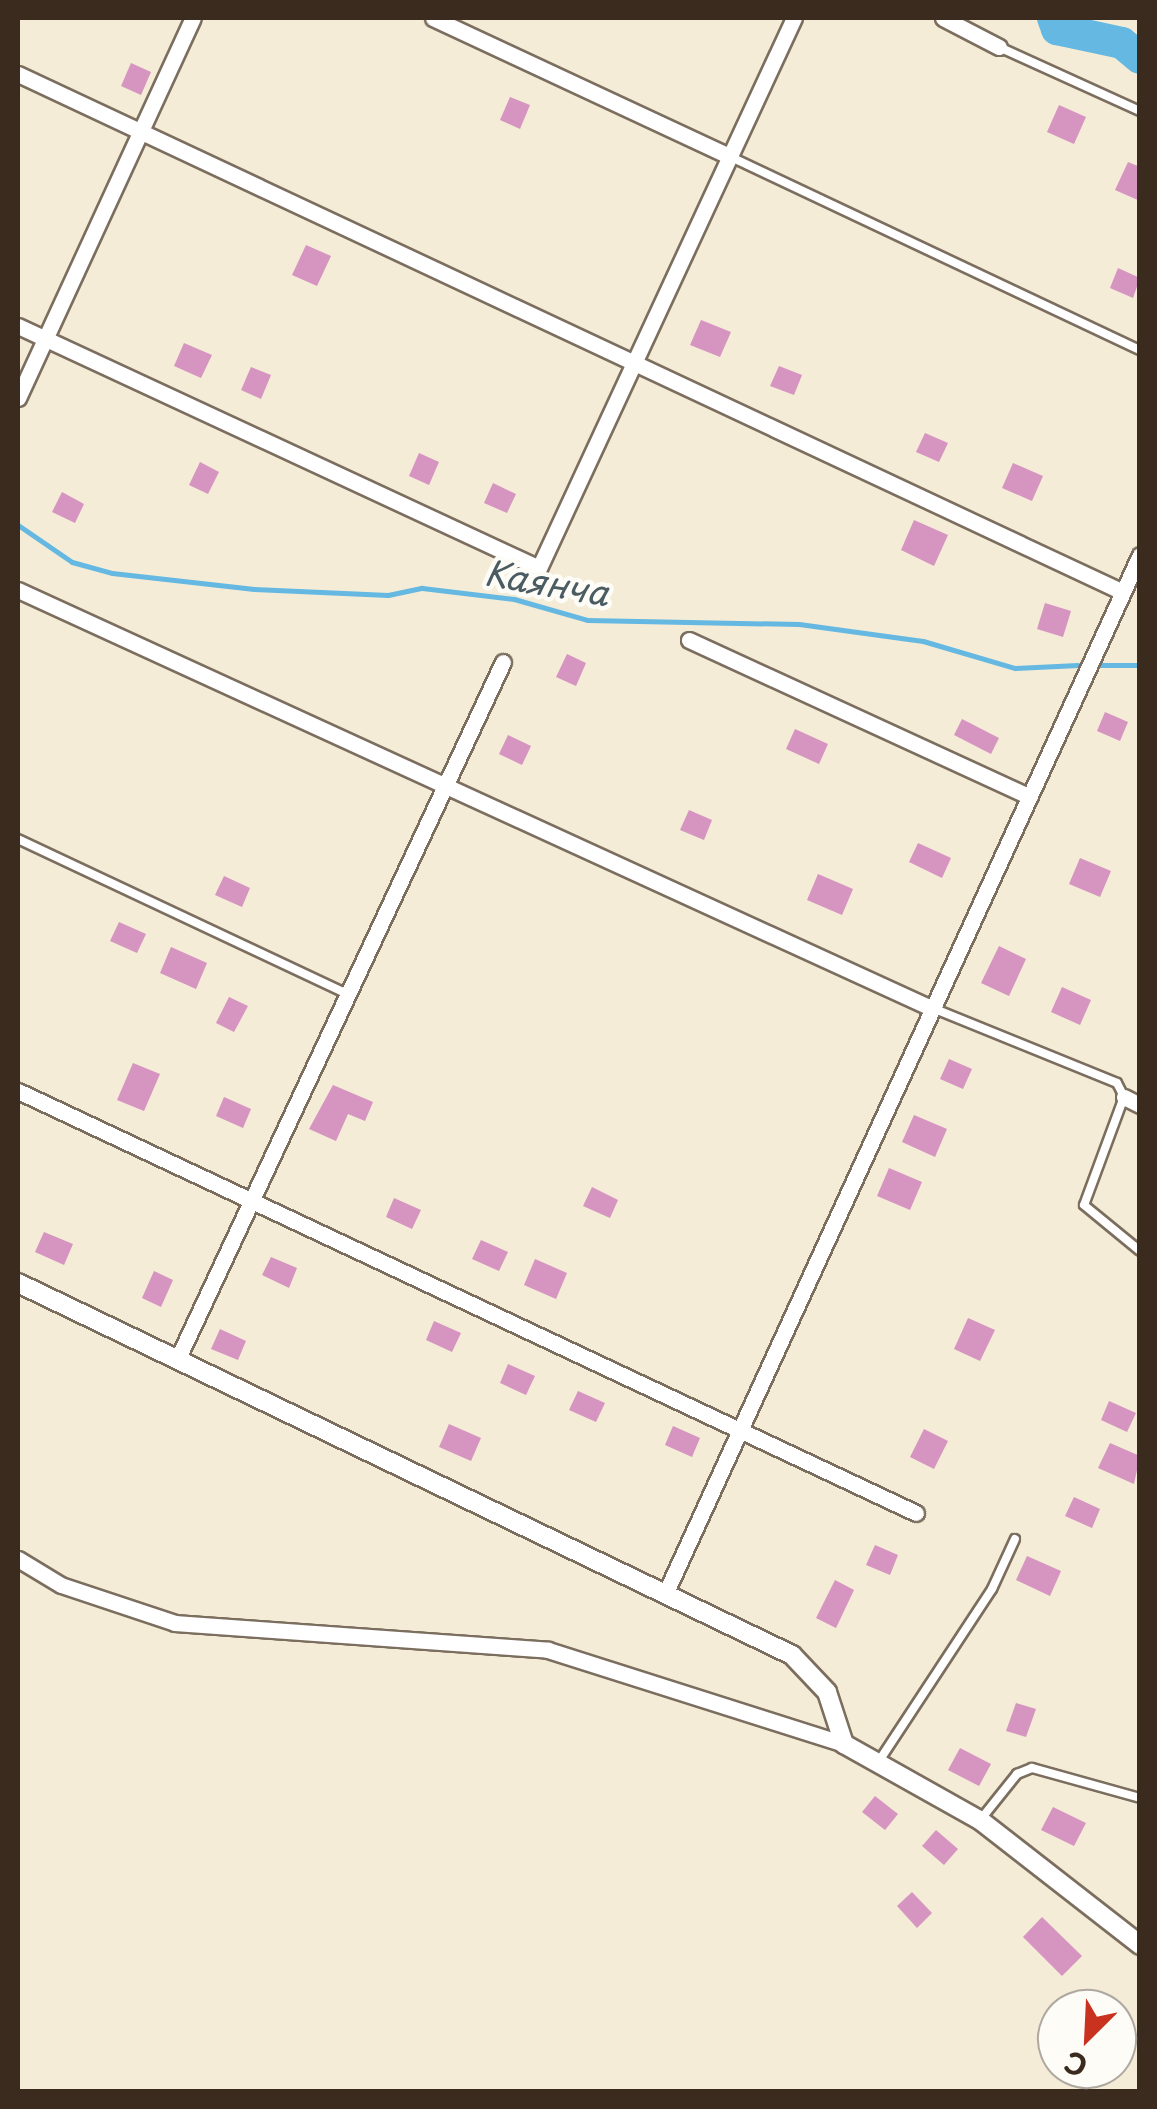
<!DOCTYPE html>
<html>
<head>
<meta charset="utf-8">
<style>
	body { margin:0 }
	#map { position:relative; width:1157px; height:2109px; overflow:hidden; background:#f4ecd7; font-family:"Playpen Sans",sans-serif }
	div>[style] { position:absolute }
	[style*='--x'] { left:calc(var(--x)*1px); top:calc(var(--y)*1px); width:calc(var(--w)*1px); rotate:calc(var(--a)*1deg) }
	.stream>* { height:5px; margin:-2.5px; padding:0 2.5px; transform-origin:2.5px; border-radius:2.5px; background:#65b8e1 }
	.river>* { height:32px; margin:-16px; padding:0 16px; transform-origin:16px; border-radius:16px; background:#65b8e1 }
	.building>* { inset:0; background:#d694c1 }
	.roads { filter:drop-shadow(2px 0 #7c6e5f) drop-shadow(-2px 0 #7c6e5f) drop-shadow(0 2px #7c6e5f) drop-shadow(0 -2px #7c6e5f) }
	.service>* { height:8px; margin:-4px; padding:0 4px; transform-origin:4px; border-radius:4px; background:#fff }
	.minor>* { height:15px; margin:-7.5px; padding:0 7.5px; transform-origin:7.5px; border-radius:7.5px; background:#fff }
	.tertiary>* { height:18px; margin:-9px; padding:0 9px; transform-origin:9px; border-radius:9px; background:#fff }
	span { translate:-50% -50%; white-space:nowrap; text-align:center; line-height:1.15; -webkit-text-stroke:9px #fdfcf7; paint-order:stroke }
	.water-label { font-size:35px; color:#4a5c62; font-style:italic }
	.frame { position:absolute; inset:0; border:20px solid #3b2a1e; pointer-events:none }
	.north { position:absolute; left:1037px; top:1989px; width:100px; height:100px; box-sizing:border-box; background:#fdfcf7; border:2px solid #afa8a0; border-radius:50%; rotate:204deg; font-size:28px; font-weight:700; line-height:40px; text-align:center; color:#3b2a1e }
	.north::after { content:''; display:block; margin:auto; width:35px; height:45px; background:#c8321e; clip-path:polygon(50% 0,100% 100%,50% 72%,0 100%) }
</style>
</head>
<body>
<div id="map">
	<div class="stream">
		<div style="--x:18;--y:525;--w:65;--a:34.4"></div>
		<div style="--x:72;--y:562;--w:41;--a:15.4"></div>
		<div style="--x:112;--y:573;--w:143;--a:6.4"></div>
		<div style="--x:254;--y:589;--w:134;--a:2.6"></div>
		<div style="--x:388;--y:595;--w:35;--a:-12"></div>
		<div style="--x:422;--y:588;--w:93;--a:6.8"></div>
		<div style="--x:514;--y:599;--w:76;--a:16"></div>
		<div style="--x:587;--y:620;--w:212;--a:1.1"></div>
		<div style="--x:799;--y:624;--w:125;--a:7.8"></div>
		<div style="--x:923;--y:641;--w:96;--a:16.4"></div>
		<div style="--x:1015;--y:668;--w:63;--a:-2.7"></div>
		<div style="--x:1093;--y:665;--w:47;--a:0"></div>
	</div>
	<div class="river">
		<div style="--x:1053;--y:18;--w:12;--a:70"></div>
		<div style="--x:1057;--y:29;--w:66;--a:12.2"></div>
		<div style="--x:1122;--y:43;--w:23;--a:40"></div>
	</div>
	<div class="building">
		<div style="clip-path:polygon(131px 63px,151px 72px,141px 95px,121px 86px)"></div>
		<div style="clip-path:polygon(510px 97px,530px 105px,520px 129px,500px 120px)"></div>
		<div style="clip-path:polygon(1059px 105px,1086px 117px,1074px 144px,1047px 132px)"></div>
		<div style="clip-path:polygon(1128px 162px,1140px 167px,1140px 201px,1115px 190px)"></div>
		<div style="clip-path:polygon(306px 245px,331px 256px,317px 286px,292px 275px)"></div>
		<div style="clip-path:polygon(1118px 268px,1140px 278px,1133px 298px,1110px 288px)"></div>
		<div style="clip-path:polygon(701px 320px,731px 332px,720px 357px,690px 345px)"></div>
		<div style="clip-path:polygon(184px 343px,212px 355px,201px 378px,174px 366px)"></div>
		<div style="clip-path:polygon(779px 366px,802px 375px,794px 395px,770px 386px)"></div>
		<div style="clip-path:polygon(251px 367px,271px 375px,261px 399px,241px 390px)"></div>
		<div style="clip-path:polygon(925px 433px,948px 443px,939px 462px,916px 452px)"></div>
		<div style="clip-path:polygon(419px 453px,439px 462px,429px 485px,409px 476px)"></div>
		<div style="clip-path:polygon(200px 462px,219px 472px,208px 494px,189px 485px)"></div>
		<div style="clip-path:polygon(1013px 463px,1043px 476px,1032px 501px,1002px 488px)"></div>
		<div style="clip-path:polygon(493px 483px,516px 494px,507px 513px,484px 503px)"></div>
		<div style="clip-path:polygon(62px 492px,84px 504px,75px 523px,52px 512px)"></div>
		<div style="clip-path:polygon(914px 520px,948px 535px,934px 566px,901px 550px)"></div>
		<div style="clip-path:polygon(1045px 603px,1071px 611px,1063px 637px,1037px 629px)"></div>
		<div style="clip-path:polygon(567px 654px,586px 663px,576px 686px,556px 677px)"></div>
		<div style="clip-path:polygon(1105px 712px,1128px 722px,1120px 741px,1097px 731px)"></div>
		<div style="clip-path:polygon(962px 719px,999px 738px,991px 754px,954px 735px)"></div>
		<div style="clip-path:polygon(795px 729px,828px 744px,819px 764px,786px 749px)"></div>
		<div style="clip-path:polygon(508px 735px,531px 746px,522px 765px,499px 754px)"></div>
		<div style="clip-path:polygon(689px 810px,712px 820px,704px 840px,680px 830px)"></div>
		<div style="clip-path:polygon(918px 843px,951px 858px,942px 878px,909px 862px)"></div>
		<div style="clip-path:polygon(1080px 858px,1111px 871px,1100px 897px,1069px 884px)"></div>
		<div style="clip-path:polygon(818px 874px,853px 889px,842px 915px,807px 900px)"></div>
		<div style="clip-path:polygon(224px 876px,250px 888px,242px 907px,215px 895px)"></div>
		<div style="clip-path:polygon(119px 922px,146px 934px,137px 953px,110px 941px)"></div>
		<div style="clip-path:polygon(999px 946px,1026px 959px,1009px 996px,981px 983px)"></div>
		<div style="clip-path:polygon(171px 947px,207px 963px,196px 989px,160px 973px)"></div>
		<div style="clip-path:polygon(1062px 987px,1091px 1000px,1080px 1025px,1051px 1012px)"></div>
		<div style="clip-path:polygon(229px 997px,248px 1006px,234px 1032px,216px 1023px)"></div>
		<div style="clip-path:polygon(949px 1059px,972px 1069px,963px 1089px,940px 1079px)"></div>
		<div style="clip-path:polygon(133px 1063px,160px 1074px,144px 1111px,117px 1100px)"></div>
		<div style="clip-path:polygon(333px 1085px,373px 1102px,365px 1121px,348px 1114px,336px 1141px,309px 1129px)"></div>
		<div style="clip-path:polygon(224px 1097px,251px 1109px,243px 1128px,216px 1116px)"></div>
		<div style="clip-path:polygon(914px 1115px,947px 1129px,935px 1157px,902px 1142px)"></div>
		<div style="clip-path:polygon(889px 1168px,922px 1182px,910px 1210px,877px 1196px)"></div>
		<div style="clip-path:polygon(592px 1187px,618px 1200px,610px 1218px,583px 1206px)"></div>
		<div style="clip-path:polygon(394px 1198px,421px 1210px,412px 1229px,386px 1217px)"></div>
		<div style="clip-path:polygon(44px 1232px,73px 1244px,64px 1265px,35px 1252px)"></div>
		<div style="clip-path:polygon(481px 1240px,508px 1252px,499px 1271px,472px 1259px)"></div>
		<div style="clip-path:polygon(271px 1257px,297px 1268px,289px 1288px,262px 1275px)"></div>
		<div style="clip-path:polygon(535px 1259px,567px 1273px,556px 1299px,524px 1285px)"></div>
		<div style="clip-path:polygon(154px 1271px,173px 1280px,161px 1307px,142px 1298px)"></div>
		<div style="clip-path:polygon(968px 1318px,995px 1330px,980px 1361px,954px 1349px)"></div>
		<div style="clip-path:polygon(434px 1321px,461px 1333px,452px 1352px,426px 1340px)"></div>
		<div style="clip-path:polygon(220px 1329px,246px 1341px,238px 1360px,211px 1349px)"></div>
		<div style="clip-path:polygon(508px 1364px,535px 1376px,526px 1395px,500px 1383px)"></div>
		<div style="clip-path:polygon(578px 1391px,605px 1403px,596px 1422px,569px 1410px)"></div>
		<div style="clip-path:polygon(1109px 1401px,1136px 1413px,1127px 1432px,1101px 1420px)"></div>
		<div style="clip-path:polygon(449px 1424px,481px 1438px,471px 1461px,439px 1447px)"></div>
		<div style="clip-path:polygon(673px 1426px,700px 1438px,692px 1457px,665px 1445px)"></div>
		<div style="clip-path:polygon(924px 1429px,948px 1441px,934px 1469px,910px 1457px)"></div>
		<div style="clip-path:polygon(1110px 1443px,1140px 1456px,1134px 1484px,1098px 1468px)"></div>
		<div style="clip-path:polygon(1074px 1497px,1100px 1509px,1092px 1528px,1065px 1516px)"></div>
		<div style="clip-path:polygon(875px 1545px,898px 1555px,890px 1575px,866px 1565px)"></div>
		<div style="clip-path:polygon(1027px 1556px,1061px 1571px,1050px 1596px,1016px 1580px)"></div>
		<div style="clip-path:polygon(835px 1580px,854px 1590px,836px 1628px,816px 1618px)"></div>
		<div style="clip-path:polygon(1016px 1703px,1036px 1709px,1026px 1737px,1006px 1731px)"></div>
		<div style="clip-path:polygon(960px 1748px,991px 1764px,979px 1786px,948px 1770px)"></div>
		<div style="clip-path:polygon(875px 1796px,898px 1814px,885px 1830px,862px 1812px)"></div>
		<div style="clip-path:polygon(1053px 1807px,1086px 1823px,1074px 1846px,1041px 1830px)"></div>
		<div style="clip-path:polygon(936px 1830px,958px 1849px,944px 1865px,922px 1846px)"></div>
		<div style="clip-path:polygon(912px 1892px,932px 1913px,917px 1928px,897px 1906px)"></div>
		<div style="clip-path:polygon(1042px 1917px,1082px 1956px,1062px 1976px,1023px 1937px)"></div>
	</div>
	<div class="roads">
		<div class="service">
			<div style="--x:999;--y:47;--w:155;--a:24.4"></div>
			<div style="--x:729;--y:156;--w:454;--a:25.3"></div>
			<div style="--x:18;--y:839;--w:365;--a:25.2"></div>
			<div style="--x:935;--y:1009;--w:196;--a:22.1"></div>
			<div style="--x:1117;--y:1083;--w:16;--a:63"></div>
			<div style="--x:1124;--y:1097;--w:115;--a:110.3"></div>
			<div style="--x:1084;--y:1205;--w:72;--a:39.4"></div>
			<div style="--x:879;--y:1761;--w:206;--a:-56.7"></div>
			<div style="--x:992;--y:1589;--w:55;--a:-65.3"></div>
			<div style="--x:981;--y:1819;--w:58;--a:-51.3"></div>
			<div style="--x:1017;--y:1774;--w:16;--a:-22"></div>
			<div style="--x:1032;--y:1768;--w:112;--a:15.5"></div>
		</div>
		<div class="minor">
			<div style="--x:433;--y:18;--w:327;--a:25"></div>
			<div style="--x:943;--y:18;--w:63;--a:27.4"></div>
			<div style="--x:18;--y:74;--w:1220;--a:25.12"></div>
			<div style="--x:18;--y:326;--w:574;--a:24.91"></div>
			<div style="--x:539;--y:568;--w:606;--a:-65.13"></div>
			<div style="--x:18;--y:398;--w:418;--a:-65.3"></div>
			<div style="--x:18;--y:590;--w:1006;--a:24.6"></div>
			<div style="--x:689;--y:640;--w:375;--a:24.7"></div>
			<div style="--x:18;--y:1091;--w:992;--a:25.17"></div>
			<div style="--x:1124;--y:1097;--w:18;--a:27"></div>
			<div style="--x:178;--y:1358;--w:768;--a:-64.97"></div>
			<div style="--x:18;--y:1559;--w:50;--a:31.2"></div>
			<div style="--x:61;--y:1585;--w:120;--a:18.4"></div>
			<div style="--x:175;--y:1623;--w:374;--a:4.1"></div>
			<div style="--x:548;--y:1650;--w:311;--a:17.6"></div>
			<div style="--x:666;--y:1592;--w:1140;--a:-65.44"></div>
		</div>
		<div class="tertiary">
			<div style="--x:18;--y:1283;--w:859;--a:25.67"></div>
			<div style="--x:792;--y:1655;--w:51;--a:46.6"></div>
			<div style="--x:827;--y:1692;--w:55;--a:71.9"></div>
			<div style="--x:844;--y:1744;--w:157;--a:29.3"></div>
			<div style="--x:981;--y:1821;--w:202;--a:37.9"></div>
		</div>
	</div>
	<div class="water-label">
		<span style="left:547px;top:582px;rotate:10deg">Каянча</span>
	</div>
	<div class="frame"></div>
	<div class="north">С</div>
</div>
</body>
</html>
